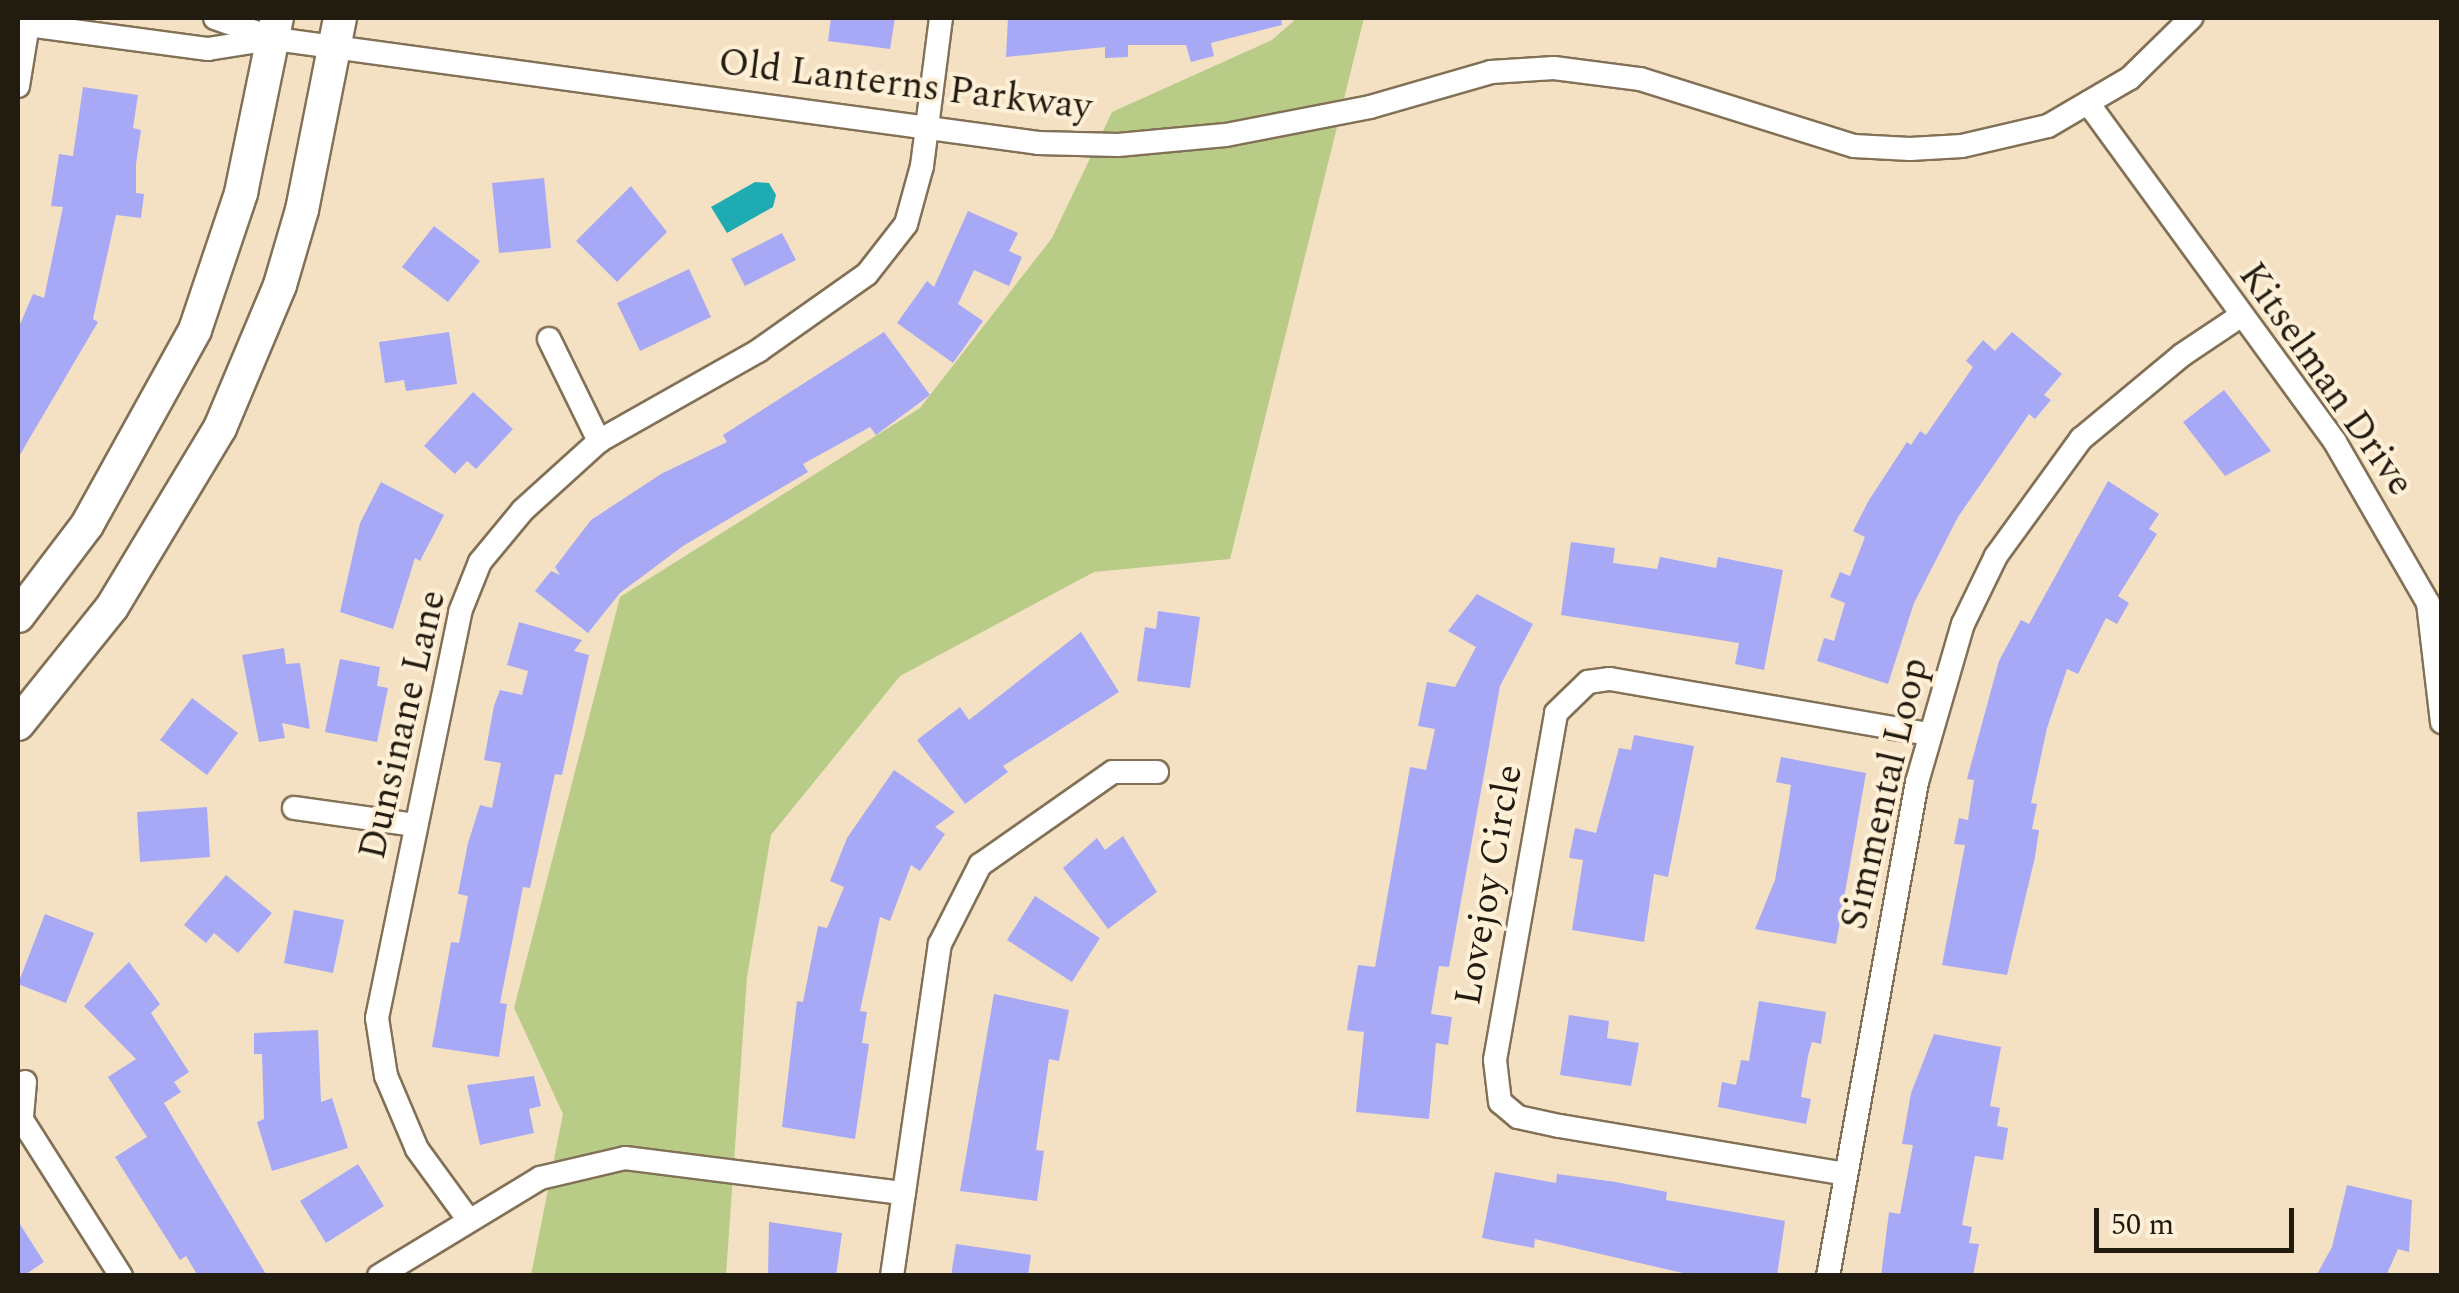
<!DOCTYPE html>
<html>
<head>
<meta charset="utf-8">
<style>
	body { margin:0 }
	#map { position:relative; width:2459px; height:1293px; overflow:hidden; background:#f4e1c3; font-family:Spectral,serif }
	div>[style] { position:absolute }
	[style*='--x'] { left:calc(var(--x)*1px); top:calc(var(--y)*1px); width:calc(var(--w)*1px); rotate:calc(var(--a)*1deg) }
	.green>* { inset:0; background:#b8cc88 }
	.water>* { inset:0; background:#1eacb2 }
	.building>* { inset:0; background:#a8a9f6 }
	.roads { filter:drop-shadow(2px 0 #827156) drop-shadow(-2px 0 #827156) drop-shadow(0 2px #827156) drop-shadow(0 -2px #827156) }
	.street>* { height:22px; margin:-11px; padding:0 11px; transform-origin:11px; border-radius:11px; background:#fff }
	.secondary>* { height:32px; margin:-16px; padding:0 16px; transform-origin:16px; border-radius:16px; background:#fff }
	span { translate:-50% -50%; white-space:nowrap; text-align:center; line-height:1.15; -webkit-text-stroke:8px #feefd7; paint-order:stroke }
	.street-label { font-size:38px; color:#221b10 }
	.frame { position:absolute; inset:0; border:20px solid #221b10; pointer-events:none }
	.scale { position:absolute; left:2094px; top:1208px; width:200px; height:45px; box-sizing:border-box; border:5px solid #221b10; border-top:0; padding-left:12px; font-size:30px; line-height:35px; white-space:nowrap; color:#221b10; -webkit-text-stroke:8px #feefd7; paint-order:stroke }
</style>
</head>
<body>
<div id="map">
	<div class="green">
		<div style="clip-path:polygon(1297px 18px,1364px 18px,1230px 559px,1094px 572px,900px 676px,771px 835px,747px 977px,726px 1275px,531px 1275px,563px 1114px,514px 1008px,620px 597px,920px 408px,1052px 238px,1112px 112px,1272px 40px)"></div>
	</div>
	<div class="water">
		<div style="clip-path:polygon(755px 182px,769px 183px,776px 195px,773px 207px,727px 233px,711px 207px)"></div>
	</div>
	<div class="building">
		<div style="clip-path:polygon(831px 18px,895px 18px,890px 49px,828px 41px)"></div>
		<div style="clip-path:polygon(1008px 18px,1281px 18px,1282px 25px,1211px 43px,1214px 56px,1191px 62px,1186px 45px,1128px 45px,1128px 57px,1105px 58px,1105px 47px,1006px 57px)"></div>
		<div style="clip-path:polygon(83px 87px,138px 95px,133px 128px,141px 130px,136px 164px,136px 193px,144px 194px,141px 218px,116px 215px,93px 319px,98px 322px,18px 458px,18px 329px,33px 294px,44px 298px,63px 207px,51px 206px,59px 154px,73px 156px)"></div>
		<div style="clip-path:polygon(544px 178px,551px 248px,499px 253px,492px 183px)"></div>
		<div style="clip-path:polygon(631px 186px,667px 232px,617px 282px,576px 241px)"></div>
		<div style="clip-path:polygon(968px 211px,1018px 233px,1009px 251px,1022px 257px,1009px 286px,974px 270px,958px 304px,983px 321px,953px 363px,897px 323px,927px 281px,934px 287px)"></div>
		<div style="clip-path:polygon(434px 226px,480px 261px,448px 302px,402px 267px)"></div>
		<div style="clip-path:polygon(782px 233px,796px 260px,745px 286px,731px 259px)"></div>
		<div style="clip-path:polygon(689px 269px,711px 317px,640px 351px,617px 303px)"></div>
		<div style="clip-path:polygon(449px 332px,457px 384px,406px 391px,404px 380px,385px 383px,379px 342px)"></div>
		<div style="clip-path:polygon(884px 332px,930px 395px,876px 435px,870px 427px,803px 464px,808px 472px,683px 546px,620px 593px,588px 633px,535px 591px,551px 571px,560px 575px,555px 567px,591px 520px,661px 474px,727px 442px,723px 435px)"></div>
		<div style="clip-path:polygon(2012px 332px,2062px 374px,2044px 395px,2051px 400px,2035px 419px,2029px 414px,1958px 517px,1914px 603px,1888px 684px,1817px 661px,1824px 638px,1834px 641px,1845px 603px,1830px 597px,1840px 572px,1850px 576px,1865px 537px,1853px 531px,1869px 500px,1907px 442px,1911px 445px,1920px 431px,1926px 435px,1973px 367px,1966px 361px,1983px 340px,1995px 351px)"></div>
		<div style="clip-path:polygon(2224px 390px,2271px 451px,2225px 476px,2183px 422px)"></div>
		<div style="clip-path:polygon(473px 392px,513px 429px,476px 469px,467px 461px,455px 474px,424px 446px)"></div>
		<div style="clip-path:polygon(2108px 481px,2159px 514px,2149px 529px,2157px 534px,2118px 596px,2129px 603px,2117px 624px,2106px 618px,2078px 674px,2067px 669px,2047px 728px,2031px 803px,2037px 804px,2032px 829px,2039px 830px,2035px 857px,2007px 975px,1942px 965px,1965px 845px,1954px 844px,1959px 818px,1968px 820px,1974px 780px,1967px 779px,1999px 661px,2021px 620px,2029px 624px)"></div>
		<div style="clip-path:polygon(381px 482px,444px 515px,420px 561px,415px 558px,393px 629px,340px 612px,360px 523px)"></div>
		<div style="clip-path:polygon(1571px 542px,1615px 548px,1613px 563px,1657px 569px,1660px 557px,1716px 568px,1718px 557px,1783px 570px,1764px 670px,1735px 664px,1739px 643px,1561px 615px)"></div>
		<div style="clip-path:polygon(1477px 594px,1533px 624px,1500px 686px,1449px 967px,1439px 966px,1431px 1014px,1452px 1017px,1448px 1045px,1436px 1043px,1429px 1119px,1356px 1112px,1364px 1032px,1347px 1030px,1358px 965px,1375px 967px,1410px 767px,1426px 770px,1435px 729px,1418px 726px,1427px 682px,1455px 687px,1476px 647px,1448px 631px)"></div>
		<div style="clip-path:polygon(1158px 611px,1200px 617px,1190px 688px,1137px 681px,1145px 627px,1156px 629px)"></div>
		<div style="clip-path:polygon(519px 622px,582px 640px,574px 651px,589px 655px,562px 775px,555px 774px,530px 888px,523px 887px,500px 1003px,507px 1004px,499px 1057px,432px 1047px,451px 942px,459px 943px,468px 896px,458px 894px,468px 843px,480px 805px,492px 808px,501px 763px,484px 760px,494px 706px,500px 690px,522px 695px,528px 671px,507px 665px)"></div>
		<div style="clip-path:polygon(1081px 632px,1119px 692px,1003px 766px,1008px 772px,965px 804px,917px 740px,960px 707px,969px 720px)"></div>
		<div style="clip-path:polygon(284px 648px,286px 664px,300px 663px,310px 729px,282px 723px,285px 738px,259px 742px,242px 655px)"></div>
		<div style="clip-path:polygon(340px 659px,380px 667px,377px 686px,388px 688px,377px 742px,325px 732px)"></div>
		<div style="clip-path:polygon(192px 698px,238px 733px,207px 775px,160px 740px)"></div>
		<div style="clip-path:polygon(1634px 735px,1694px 746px,1668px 877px,1654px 874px,1644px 942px,1572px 930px,1583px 860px,1569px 858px,1575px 828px,1596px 833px,1619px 748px,1631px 750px)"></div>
		<div style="clip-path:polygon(1781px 757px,1866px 773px,1836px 944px,1755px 929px,1775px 880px,1787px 811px,1791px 785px,1776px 782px)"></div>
		<div style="clip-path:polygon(894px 770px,955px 812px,935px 827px,945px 834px,920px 871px,911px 865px,890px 921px,880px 917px,860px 1011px,867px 1012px,862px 1043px,869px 1044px,855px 1139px,782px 1127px,797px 1001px,803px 1002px,818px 926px,827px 928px,844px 887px,830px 881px,847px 838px)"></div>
		<div style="clip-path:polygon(207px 807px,210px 857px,140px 862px,137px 812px)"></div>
		<div style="clip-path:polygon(1123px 836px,1157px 892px,1108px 929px,1063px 868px,1097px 838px,1105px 850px)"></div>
		<div style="clip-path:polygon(226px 875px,272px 913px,238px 953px,214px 933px,206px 943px,184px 925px)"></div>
		<div style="clip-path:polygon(1035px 896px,1100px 938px,1072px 982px,1007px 940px)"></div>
		<div style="clip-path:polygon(294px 910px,344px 920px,333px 973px,284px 963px)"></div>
		<div style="clip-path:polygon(45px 914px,94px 933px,66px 1003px,18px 984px)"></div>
		<div style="clip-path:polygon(129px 962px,160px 1004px,151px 1013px,189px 1072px,174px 1082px,181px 1092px,164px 1103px,267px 1276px,198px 1276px,186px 1256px,180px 1260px,115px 1157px,147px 1137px,108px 1077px,136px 1059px,84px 1006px)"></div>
		<div style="clip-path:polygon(994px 994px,1069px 1010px,1059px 1061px,1049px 1059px,1036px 1150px,1044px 1151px,1037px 1201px,960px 1191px)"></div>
		<div style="clip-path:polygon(1759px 1001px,1826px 1012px,1821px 1044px,1812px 1042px,1808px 1056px,1801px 1097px,1811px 1099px,1806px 1124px,1718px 1107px,1722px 1082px,1736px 1085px,1741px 1060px,1749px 1061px)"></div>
		<div style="clip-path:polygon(1569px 1015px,1609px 1021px,1607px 1038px,1639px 1043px,1631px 1086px,1560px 1075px)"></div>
		<div style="clip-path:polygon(318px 1030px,321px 1102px,332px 1098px,348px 1148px,272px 1171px,257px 1122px,264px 1119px,262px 1054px,254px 1054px,254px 1033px)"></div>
		<div style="clip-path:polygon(1934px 1034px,2001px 1047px,1990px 1106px,2000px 1108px,1997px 1126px,2008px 1128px,2003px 1160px,1975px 1156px,1962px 1225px,1972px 1227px,1969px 1243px,1979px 1244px,1973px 1276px,1881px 1276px,1889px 1212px,1900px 1214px,1913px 1145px,1902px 1144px,1911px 1093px)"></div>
		<div style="clip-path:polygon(534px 1076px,541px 1106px,529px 1109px,534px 1133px,480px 1145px,467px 1085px)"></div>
		<div style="clip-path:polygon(358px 1164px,384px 1206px,326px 1243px,300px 1201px)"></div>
		<div style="clip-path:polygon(1495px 1172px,1556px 1183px,1557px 1174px,1616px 1182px,1667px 1192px,1666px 1200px,1785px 1221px,1777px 1276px,1696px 1276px,1535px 1239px,1534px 1248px,1482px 1238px)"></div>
		<div style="clip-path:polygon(2347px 1185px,2412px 1200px,2409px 1252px,2398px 1249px,2386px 1276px,2316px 1276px,2332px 1247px)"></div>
		<div style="clip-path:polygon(18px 1221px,44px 1262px,23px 1276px,18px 1276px)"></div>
		<div style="clip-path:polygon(769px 1222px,842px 1233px,836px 1276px,768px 1276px)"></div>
		<div style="clip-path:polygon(956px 1244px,1031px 1255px,1028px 1276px,951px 1276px)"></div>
	</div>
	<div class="roads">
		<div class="street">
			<div style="--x:215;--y:18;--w:64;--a:19.3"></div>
			<div style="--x:275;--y:39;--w:770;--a:7.76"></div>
			<div style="--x:1038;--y:143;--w:80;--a:1.4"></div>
			<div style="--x:1118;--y:145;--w:108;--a:-5.3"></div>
			<div style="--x:1226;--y:135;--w:147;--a:-11"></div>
			<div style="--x:1370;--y:107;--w:126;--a:-16.1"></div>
			<div style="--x:1491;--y:72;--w:63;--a:-3.6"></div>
			<div style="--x:1554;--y:68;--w:87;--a:7.3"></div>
			<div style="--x:1640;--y:79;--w:224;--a:17.4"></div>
			<div style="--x:1854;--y:146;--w:56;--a:3.1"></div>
			<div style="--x:1910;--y:149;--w:52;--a:-3.3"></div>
			<div style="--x:1962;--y:146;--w:88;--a:-13.1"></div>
			<div style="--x:2048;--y:126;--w:95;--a:-30.3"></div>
			<div style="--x:2130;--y:78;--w:86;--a:-44.5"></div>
			<div style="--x:28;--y:25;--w:182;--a:7.6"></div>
			<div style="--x:208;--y:49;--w:64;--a:-9"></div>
			<div style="--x:18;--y:86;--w:69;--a:-80.8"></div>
			<div style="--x:2088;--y:103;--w:419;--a:53.9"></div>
			<div style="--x:2335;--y:442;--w:186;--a:60"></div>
			<div style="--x:2428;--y:603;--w:120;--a:83.3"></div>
			<div style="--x:549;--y:339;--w:114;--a:63.9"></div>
			<div style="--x:294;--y:808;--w:122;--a:8"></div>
			<div style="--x:25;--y:1082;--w:38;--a:95"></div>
			<div style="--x:22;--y:1120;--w:185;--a:57.6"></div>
			<div style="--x:1846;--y:1174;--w:291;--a:-170.5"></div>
			<div style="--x:1559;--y:1126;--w:42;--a:-167.6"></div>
			<div style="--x:1518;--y:1117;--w:23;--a:-140"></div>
			<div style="--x:1500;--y:1102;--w:42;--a:-96.8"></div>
			<div style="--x:1495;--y:1060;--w:352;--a:-80"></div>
			<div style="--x:1556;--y:713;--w:45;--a:-44.1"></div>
			<div style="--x:1588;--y:682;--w:22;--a:-8"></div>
			<div style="--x:1610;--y:679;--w:323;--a:9.8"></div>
			<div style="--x:468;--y:1219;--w:87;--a:-126.1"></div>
			<div style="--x:417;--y:1149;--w:79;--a:-113"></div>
			<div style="--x:386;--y:1076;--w:59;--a:-98.8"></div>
			<div style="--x:377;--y:1018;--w:414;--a:-78.4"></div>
			<div style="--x:460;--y:612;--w:54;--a:-68.2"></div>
			<div style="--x:480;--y:562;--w:67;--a:-50.4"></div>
			<div style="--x:523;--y:510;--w:103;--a:-42.2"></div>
			<div style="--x:599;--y:441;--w:183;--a:-29.5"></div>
			<div style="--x:758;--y:351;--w:133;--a:-35.2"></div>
			<div style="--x:867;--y:274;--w:63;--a:-52"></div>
			<div style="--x:906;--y:224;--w:60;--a:-74.6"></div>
			<div style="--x:922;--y:166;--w:149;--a:-82.7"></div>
			<div style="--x:379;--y:1276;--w:188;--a:-31.3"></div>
			<div style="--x:540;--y:1178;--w:87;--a:-13.2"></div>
			<div style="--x:625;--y:1158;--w:281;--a:7.2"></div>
			<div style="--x:892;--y:1276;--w:335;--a:-81.8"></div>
			<div style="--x:940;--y:944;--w:89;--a:-63.1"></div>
			<div style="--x:980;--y:865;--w:162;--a:-35"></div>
			<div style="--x:1113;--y:772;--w:44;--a:0"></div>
			<div style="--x:1828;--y:1276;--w:502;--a:-79.79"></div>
			<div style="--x:1917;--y:782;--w:165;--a:-73.8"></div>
			<div style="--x:1963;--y:624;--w:76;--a:-64.1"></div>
			<div style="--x:1996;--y:556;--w:145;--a:-54"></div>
			<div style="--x:2081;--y:439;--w:131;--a:-39.7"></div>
			<div style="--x:2182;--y:355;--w:69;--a:-33.7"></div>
		</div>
		<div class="secondary">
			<div style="--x:18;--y:616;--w:114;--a:-52.8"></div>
			<div style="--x:87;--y:525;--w:223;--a:-61"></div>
			<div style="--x:195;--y:330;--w:145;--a:-71.4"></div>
			<div style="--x:241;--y:193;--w:179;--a:-78.4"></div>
			<div style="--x:18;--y:724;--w:150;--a:-51.2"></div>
			<div style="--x:112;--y:607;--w:209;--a:-58.9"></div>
			<div style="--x:220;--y:428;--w:155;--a:-67.2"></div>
			<div style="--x:280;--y:285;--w:78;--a:-73.7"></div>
			<div style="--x:302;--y:210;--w:196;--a:-78.8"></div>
		</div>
	</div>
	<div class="street-label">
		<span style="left:905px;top:86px;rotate:7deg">Old Lanterns Parkway</span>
		<span style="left:2325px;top:380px;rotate:55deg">Kitselman Drive</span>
		<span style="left:404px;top:725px;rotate:-77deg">Dunsinane Lane</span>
		<span style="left:1886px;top:794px;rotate:-77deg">Simmental Loop</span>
		<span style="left:1490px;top:885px;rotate:-80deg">Lovejoy Circle</span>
	</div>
	<div class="frame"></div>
	<div class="scale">50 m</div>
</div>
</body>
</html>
